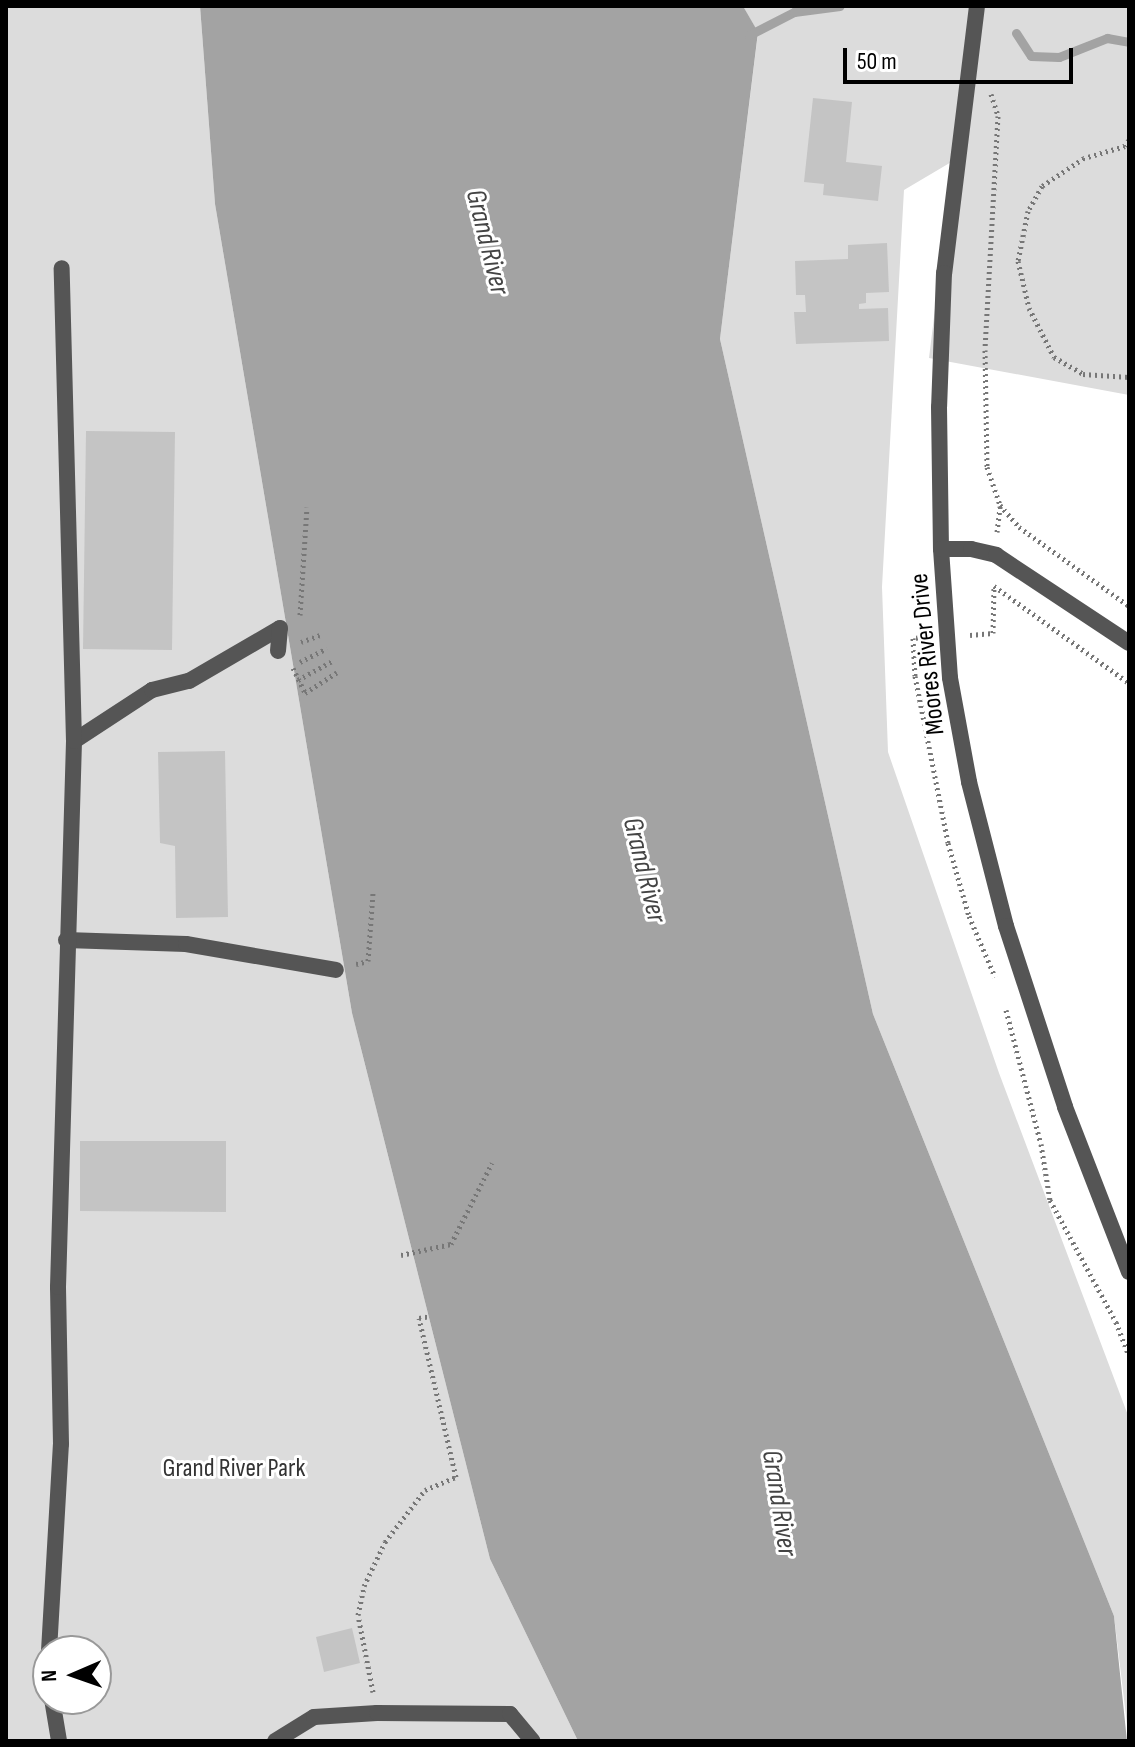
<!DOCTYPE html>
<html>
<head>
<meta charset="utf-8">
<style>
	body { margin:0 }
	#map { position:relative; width:1135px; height:1747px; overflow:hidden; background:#fff; font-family:"Sofia Sans Condensed",sans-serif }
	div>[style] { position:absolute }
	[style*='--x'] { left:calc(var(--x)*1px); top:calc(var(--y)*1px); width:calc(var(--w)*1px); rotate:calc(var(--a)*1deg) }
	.green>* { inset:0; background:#dcdcdc }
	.water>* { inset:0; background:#a3a3a3 }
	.stream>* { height:9px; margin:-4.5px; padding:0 4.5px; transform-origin:4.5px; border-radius:4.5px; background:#a3a3a3 }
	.building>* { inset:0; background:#c4c4c4 }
	.path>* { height:5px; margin-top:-2.5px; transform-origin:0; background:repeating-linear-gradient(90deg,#777 0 2px,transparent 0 6px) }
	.service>* { height:16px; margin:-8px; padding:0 8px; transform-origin:8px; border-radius:8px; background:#555 }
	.minor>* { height:16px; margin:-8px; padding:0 8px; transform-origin:8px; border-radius:8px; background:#555 }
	span { translate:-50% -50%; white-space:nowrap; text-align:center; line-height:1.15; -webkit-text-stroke:6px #fff; paint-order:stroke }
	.street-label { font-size:26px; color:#000 }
	.park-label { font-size:26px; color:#333 }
	.water-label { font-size:28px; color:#444; font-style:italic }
	.frame { position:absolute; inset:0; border:8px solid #000; pointer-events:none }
	.north { position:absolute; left:32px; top:1635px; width:80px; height:80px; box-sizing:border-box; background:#fff; border:2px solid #999; border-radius:50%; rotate:268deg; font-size:22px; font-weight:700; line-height:32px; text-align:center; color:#000 }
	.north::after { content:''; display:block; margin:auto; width:28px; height:36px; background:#000; clip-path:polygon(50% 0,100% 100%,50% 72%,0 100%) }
	.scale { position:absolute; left:843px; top:48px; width:230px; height:36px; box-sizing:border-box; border:4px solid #000; border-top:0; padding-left:10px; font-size:24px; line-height:28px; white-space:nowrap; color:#000; -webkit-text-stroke:6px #fff; paint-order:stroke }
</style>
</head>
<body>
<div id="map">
	<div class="green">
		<div style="clip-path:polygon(evenodd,6px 6px,200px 6px,215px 204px,352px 1013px,490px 1559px,578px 1741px,6px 1741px,6px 6px,48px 1651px,96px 1651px,96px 1699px,48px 1699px,48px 1651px)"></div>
		<div style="clip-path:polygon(743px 6px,1129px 6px,1129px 395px,929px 358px,953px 161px,904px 190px,882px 587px,888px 752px,999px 1073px,1129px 1418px,1129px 1741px,1114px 1616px,873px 1014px,720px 339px,758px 33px)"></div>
	</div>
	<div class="water">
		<div style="clip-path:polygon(200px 6px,743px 6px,758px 32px,720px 339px,873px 1014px,1114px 1616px,1127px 1741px,578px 1741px,490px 1559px,352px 1013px,215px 204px)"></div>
	</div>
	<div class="stream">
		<div style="--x:1016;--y:33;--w:27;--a:57"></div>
		<div style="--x:1031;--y:56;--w:28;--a:2"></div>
		<div style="--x:1059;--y:57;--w:52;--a:-21.6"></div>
		<div style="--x:1107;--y:38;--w:22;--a:10"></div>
		<div style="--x:749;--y:35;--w:51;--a:-27.1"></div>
		<div style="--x:794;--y:12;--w:46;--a:-7.4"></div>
	</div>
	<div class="building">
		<div style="clip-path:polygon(813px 98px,852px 102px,846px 162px,882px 166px,878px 201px,823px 195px,824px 184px,804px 182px)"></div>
		<div style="clip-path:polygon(887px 243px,889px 292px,866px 293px,866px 303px,859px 304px,859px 309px,888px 308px,889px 341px,796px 344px,794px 312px,806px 312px,805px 295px,796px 295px,795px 261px,848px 259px,848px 245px)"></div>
		<div style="clip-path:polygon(86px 431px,175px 432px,172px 650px,83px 649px)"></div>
		<div style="clip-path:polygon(225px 751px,228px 917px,176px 918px,175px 846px,160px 843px,158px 752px)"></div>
		<div style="clip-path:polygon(80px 1141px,226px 1141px,226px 1212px,80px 1211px)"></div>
		<div style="clip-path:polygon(352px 1628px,360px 1663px,324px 1672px,316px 1637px)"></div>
	</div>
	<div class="path">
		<div style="--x:991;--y:94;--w:23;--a:72"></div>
		<div style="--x:998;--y:116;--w:234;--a:93.2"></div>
		<div style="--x:985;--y:350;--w:117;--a:89"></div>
		<div style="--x:987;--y:467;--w:40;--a:71.1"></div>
		<div style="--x:1000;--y:505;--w:29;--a:49"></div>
		<div style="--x:1019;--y:527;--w:135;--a:35.7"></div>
		<div style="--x:1129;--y:140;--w:7;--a:124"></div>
		<div style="--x:1125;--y:146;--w:43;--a:163.7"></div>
		<div style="--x:1084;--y:158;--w:50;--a:146.3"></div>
		<div style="--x:1042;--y:186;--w:29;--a:119"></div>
		<div style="--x:1028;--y:211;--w:51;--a:101.3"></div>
		<div style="--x:1018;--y:261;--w:48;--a:76.8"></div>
		<div style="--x:1029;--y:308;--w:55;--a:63"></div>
		<div style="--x:1054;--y:357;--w:34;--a:30"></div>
		<div style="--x:1083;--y:374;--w:46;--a:3.7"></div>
		<div style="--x:997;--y:532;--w:26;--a:-83"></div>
		<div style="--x:994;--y:586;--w:166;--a:35.7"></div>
		<div style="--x:300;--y:615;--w:108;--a:-86.3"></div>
		<div style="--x:970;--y:635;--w:23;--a:-5"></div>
		<div style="--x:993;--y:633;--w:47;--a:-88.8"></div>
		<div style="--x:924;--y:637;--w:11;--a:175"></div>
		<div style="--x:913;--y:638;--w:38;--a:87"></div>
		<div style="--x:915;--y:676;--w:170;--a:78.8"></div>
		<div style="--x:948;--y:843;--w:76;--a:74"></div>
		<div style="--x:969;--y:916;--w:66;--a:66.9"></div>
		<div style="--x:301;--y:642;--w:20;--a:-20"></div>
		<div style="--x:300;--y:662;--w:30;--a:-27"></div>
		<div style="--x:293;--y:668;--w:28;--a:64"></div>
		<div style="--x:305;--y:693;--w:38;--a:-33"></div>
		<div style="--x:298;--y:680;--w:39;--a:-29"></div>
		<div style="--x:356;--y:964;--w:12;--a:-14"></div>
		<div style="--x:368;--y:961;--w:68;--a:-85.8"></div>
		<div style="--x:1006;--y:1010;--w:138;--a:75.4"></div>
		<div style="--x:1041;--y:1144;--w:57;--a:80.9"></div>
		<div style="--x:1050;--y:1200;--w:139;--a:61.6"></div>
		<div style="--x:1116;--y:1322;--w:36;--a:69"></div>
		<div style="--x:401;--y:1255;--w:51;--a:-12.4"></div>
		<div style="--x:451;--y:1244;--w:91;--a:-63.2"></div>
		<div style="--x:373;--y:1692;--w:78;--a:-101"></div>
		<div style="--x:358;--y:1615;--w:30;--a:-78"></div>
		<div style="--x:364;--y:1586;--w:49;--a:-64.5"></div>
		<div style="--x:385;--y:1542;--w:66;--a:-52.4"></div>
		<div style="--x:425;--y:1490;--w:34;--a:-23"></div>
		<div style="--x:456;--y:1477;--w:163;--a:-103.1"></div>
		<div style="--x:419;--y:1318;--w:11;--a:-10"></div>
	</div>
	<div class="service">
		<div style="--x:74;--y:741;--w:93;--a:-33.2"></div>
		<div style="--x:152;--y:690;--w:38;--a:-14"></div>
		<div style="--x:189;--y:681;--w:105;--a:-30.2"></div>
		<div style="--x:280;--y:628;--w:23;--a:95"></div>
		<div style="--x:66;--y:940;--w:120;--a:1.9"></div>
		<div style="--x:186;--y:944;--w:152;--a:9.8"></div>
		<div style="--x:49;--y:1651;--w:207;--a:-86.7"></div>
		<div style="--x:61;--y:1444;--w:157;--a:-91.1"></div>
		<div style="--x:58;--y:1287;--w:546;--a:-88.32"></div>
		<div style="--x:74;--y:741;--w:473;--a:-91.5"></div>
		<div style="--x:52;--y:1699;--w:43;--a:80.5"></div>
		<div style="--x:275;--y:1741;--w:46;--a:-31.6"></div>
		<div style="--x:314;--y:1717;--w:63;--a:-3.6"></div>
		<div style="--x:377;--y:1713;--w:133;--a:0.4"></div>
		<div style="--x:510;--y:1714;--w:35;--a:50"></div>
	</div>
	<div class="minor">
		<div style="--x:977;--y:6;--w:269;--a:97"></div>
		<div style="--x:944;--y:273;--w:134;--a:92.1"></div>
		<div style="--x:939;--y:407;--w:142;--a:89.2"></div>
		<div style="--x:941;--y:549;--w:129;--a:86"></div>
		<div style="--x:950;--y:678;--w:106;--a:79.6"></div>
		<div style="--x:969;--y:782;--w:149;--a:75.6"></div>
		<div style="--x:1006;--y:926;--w:190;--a:71.9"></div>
		<div style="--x:1065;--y:1107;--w:177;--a:68.8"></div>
		<div style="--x:941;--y:549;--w:30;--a:0"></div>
		<div style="--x:971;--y:549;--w:26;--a:13"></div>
		<div style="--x:996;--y:555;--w:159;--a:33.5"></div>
	</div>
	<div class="street-label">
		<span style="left:928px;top:654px;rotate:-96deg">Moores River Drive</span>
	</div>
	<div class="park-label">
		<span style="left:234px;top:1469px">Grand River Park</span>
	</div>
	<div class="water-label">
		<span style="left:487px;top:242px;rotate:76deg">Grand River</span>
		<span style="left:644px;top:870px;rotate:76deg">Grand River</span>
		<span style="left:779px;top:1503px;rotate:81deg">Grand River</span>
	</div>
	<div class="frame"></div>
	<div class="north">N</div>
	<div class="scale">50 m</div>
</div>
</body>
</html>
